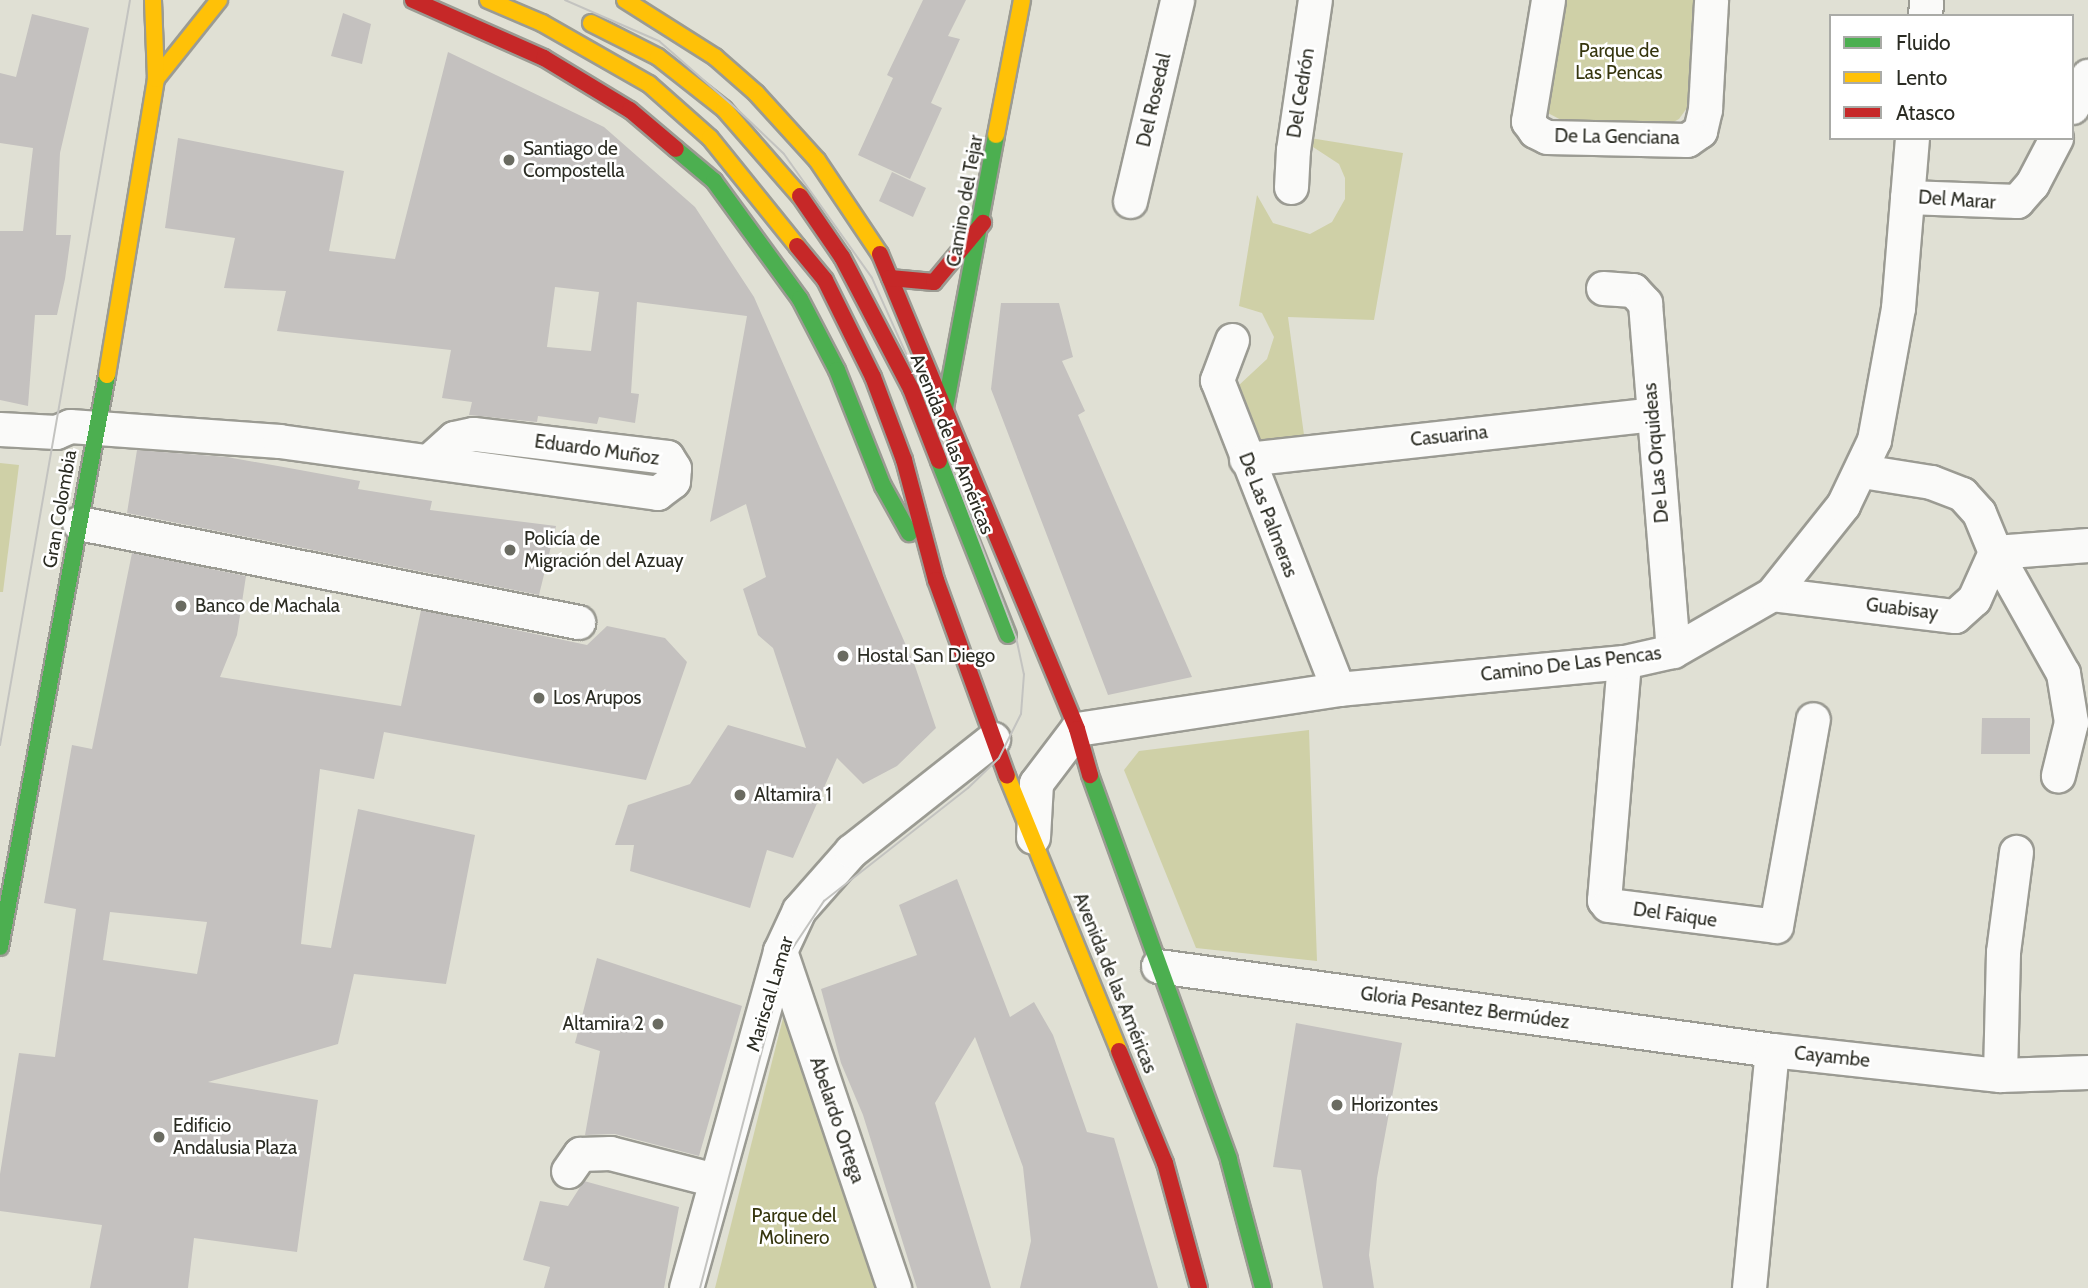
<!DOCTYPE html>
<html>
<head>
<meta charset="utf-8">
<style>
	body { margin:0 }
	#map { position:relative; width:2088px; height:1288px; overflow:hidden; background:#e0e0d4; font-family:Cabin,sans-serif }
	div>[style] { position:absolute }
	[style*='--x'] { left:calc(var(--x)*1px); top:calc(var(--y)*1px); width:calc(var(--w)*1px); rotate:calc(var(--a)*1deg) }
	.green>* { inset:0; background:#cfd0a7 }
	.building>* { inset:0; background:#c4c1bf }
	.roads { filter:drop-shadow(2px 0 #9b9b93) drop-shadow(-2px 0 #9b9b93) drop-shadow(0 2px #9b9b93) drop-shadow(0 -2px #9b9b93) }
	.street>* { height:33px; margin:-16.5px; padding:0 16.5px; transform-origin:16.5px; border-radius:16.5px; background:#fafaf9 }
	.fast>* { height:16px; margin:-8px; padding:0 8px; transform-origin:8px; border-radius:8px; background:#4caf50 }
	.slow>* { height:16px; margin:-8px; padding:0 8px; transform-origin:8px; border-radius:8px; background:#ffc107 }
	.jam>* { height:16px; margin:-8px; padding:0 8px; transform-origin:8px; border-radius:8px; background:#c62828 }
	.tram>* { height:2px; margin:-1px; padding:0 1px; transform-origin:1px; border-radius:1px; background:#c3c3c0 }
	.dots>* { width:19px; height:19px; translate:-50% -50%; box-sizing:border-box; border:4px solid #fff; border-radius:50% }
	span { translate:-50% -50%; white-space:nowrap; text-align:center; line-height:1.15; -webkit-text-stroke:5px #fff; paint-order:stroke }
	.park-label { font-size:19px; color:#35350d }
	.street-label { font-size:19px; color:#2b2c23 }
	.poi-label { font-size:19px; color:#2b2c23 }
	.left { translate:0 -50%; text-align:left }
	.right { translate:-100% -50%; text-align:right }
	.legend { position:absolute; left:1829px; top:14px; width:245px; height:126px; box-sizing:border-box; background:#fff; border:2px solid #aaaba7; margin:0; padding:9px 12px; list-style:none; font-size:21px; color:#2b2c23 }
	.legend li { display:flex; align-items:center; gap:14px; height:35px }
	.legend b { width:35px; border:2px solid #aaaba7 }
</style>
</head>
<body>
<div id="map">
	<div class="green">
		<div style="clip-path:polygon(1565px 0,1694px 0,1687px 108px,1679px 119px,1670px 124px,1565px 122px,1546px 112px,1544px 95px)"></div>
		<div style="clip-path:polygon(1310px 138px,1403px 153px,1374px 320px,1288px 317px,1304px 435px,1257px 440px,1238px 386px,1267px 359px,1274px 337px,1262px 313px,1239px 306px,1257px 195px,1273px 223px,1310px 234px,1332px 222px,1345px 199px,1345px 178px,1339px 164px,1313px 147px)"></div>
		<div style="clip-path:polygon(0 463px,19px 465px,3px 592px,0 592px)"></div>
		<div style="clip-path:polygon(1309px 730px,1317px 961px,1196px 948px,1124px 770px,1139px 751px)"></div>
		<div style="clip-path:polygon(784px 1014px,879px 1288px,715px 1288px)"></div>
	</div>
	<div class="building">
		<div style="clip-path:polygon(923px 0,966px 0,948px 36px,960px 39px,931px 103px,942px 108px,910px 179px,858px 155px,893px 78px,887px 75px)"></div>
		<div style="clip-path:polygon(343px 13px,371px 24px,362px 64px,331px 56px)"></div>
		<div style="clip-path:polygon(32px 14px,89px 28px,60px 153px,56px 235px,71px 235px,65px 279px,57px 315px,35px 315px,28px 406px,0 400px,0 231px,23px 231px,33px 148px,0 143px,0 73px,16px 77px)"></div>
		<div style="clip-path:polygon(evenodd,448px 52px,604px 127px,695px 207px,754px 297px,915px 666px,936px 728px,897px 766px,863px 784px,837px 758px,793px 858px,767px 850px,750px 908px,630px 871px,634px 845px,615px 845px,628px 805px,690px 784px,728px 725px,806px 748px,773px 648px,758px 635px,743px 589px,766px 577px,746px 504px,710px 522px,747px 316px,637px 302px,631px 393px,639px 394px,635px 423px,599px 417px,597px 424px,538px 416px,537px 422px,469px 415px,472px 402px,442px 398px,451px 350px,277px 331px,286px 291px,224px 288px,235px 238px,165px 228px,178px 138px,344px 171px,329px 251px,395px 259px,448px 52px,555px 287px,599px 292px,591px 351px,547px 347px,555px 287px)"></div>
		<div style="clip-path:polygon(892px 172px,926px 188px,913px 217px,879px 201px)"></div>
		<div style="clip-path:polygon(1001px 303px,1059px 303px,1073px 357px,1062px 361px,1085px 411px,1078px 415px,1192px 677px,1108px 695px,991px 389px)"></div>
		<div style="clip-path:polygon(137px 450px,227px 457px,289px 468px,360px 481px,358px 489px,432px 501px,430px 510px,556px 526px,539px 595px,127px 513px)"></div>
		<div style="clip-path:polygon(evenodd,132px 553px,246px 576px,237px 635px,220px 677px,401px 706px,421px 610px,587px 645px,607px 626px,665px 638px,687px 662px,646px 780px,384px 732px,374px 779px,320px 769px,301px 944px,331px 948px,358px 809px,475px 835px,446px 984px,354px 974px,338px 1044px,208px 1082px,318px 1100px,297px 1252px,194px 1238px,188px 1288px,90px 1288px,102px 1225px,0 1211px,0 1174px,19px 1053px,55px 1057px,76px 909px,44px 903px,72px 745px,92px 749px,132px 553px,110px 912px,207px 922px,197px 974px,103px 960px,110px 912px)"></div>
		<div style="clip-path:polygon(1982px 718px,2030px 718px,2030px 754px,1981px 754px)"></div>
		<div style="clip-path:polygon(957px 879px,1010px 1017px,1034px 1002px,1053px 1035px,1087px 1132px,1114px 1138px,1158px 1288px,1020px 1288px,1031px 1241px,1023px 1167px,975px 1037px,935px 1103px,991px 1288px,917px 1288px,863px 1115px,841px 1063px,821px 989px,917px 955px,899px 905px)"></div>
		<div style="clip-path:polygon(597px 958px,742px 1006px,699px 1156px,615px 1134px,585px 1135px,600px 1051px,575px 1043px)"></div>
		<div style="clip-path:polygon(1296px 1023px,1402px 1043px,1377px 1178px,1369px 1255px,1374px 1288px,1323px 1288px,1301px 1170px,1273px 1167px)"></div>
		<div style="clip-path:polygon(584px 1181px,679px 1207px,664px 1288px,544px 1288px,550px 1267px,523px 1260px,540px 1201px,568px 1206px)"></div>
	</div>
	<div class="roads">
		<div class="street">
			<div style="--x:1548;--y:0;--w:123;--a:99.4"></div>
			<div style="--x:1528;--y:121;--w:12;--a:55"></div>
			<div style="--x:1535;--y:131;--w:13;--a:27"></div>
			<div style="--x:1547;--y:137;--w:140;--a:1.2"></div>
			<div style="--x:1687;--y:140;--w:16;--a:-35"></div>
			<div style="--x:1700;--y:131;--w:23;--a:-77"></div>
			<div style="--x:1705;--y:109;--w:109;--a:-86.8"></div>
			<div style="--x:1925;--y:16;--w:16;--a:-86"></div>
			<div style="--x:2072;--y:107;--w:35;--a:-63"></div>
			<div style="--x:1291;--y:187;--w:37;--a:-87"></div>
			<div style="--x:1293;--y:150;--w:152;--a:-81.7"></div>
			<div style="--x:1907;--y:197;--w:110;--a:2.1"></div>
			<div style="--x:2017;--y:201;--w:23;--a:-49"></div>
			<div style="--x:2032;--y:184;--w:52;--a:-62.4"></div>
			<div style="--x:1130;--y:201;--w:206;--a:-76.8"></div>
			<div style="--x:1603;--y:288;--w:30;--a:4"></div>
			<div style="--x:1633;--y:290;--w:18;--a:47"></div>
			<div style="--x:1645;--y:303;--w:349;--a:85.4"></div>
			<div style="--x:1232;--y:340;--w:43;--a:110.6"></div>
			<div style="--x:1217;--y:380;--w:332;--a:68.6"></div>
			<div style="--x:0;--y:429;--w:56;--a:3.1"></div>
			<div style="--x:56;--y:432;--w:15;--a:-23"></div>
			<div style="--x:70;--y:426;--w:210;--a:4.1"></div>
			<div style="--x:279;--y:441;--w:382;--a:7.8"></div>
			<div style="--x:657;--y:493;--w:20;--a:-37"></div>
			<div style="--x:673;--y:481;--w:13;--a:-86"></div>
			<div style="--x:674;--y:468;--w:13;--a:-122"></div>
			<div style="--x:667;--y:457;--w:195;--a:-173.2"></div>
			<div style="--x:473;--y:434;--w:19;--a:168"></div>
			<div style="--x:454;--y:438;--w:31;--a:138"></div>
			<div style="--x:1246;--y:459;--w:407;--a:-6.3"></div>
			<div style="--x:1862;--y:471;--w:70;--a:9.1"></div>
			<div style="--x:1931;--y:482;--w:33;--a:21"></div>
			<div style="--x:1962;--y:494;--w:25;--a:48"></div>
			<div style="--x:1979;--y:513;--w:42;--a:67.7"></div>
			<div style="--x:1995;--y:552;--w:139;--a:60.7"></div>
			<div style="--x:2063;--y:673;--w:50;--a:80.7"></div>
			<div style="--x:2071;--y:722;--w:55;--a:103.8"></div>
			<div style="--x:79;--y:523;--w:509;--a:11.22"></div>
			<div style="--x:1772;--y:594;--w:184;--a:6.9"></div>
			<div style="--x:1955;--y:616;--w:25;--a:-42"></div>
			<div style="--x:1974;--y:599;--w:51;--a:-65.9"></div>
			<div style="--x:1995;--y:552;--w:93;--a:-4.3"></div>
			<div style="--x:1624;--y:662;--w:239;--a:94.8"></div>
			<div style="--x:1604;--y:900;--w:6;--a:51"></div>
			<div style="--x:1608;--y:905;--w:169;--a:7.1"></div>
			<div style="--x:1776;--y:926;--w:210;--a:-79.9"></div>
			<div style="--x:1033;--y:837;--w:54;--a:-86.8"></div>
			<div style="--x:1036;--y:783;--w:68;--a:-52.8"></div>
			<div style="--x:1077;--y:729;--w:264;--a:-8.7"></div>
			<div style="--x:1338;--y:689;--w:287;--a:-5.4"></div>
			<div style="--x:1624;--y:662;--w:50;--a:-12.7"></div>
			<div style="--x:1673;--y:651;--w:114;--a:-29.9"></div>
			<div style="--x:1772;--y:594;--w:114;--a:-51.4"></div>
			<div style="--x:1843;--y:505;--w:72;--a:-64.5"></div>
			<div style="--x:1874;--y:440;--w:134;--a:-79.7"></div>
			<div style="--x:1898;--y:308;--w:171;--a:-85.3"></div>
			<div style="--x:780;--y:951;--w:356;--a:71.3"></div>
			<div style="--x:1158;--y:966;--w:620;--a:7.79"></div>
			<div style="--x:1772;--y:1050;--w:229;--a:6.3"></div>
			<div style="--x:2000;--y:1075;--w:88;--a:-2"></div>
			<div style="--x:2000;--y:1075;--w:123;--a:-88.6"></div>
			<div style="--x:2003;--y:952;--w:101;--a:-82.6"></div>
			<div style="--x:568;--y:1171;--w:21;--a:-55"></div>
			<div style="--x:580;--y:1154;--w:30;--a:-2"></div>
			<div style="--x:610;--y:1153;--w:108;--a:14.4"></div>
			<div style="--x:686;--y:1288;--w:350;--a:-74.4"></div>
			<div style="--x:780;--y:951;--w:45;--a:-65.1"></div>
			<div style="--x:799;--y:910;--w:79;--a:-48.6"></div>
			<div style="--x:851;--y:851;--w:181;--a:-38.3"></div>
			<div style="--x:1749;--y:1288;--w:239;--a:-84.5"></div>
		</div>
		<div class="fast">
			<div style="--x:676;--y:149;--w:50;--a:40.1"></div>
			<div style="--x:714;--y:181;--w:146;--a:53.9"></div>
			<div style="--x:800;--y:299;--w:80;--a:62.5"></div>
			<div style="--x:837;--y:370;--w:125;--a:68.4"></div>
			<div style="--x:883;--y:486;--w:54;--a:61"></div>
			<div style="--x:945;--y:408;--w:278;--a:-79.4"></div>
			<div style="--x:939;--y:461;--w:187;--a:68.4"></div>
			<div style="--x:1090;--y:775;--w:409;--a:70.1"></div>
			<div style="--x:1229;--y:1160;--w:132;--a:75.1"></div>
			<div style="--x:0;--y:947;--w:582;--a:-79.4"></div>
		</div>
		<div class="slow">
			<div style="--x:488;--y:0;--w:59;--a:23.1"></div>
			<div style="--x:542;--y:23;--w:123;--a:29.7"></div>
			<div style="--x:649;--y:84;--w:81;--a:41.5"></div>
			<div style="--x:710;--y:138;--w:139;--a:51.1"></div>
			<div style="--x:625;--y:0;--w:107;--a:32.3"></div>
			<div style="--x:715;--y:57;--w:55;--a:41.3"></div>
			<div style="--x:756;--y:93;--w:91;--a:47.7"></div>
			<div style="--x:817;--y:160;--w:113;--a:56.2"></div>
			<div style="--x:591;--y:23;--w:75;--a:26.9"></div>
			<div style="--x:658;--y:57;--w:84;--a:38.2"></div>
			<div style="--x:724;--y:109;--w:116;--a:48.9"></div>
			<div style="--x:156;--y:79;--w:101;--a:-51.4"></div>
			<div style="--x:996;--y:135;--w:137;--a:-79.1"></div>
			<div style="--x:107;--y:375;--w:300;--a:-80.6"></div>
			<div style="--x:156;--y:79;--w:79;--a:-92.2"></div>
			<div style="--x:1007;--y:776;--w:297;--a:67.8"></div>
		</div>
		<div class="jam">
			<div style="--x:413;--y:0;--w:143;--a:23.9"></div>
			<div style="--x:544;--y:58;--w:100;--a:31.2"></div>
			<div style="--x:630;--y:110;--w:60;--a:40.3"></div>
			<div style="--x:800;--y:196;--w:74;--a:55.5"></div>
			<div style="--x:842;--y:257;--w:149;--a:62.4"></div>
			<div style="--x:911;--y:389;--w:77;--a:68.7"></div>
			<div style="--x:797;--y:246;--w:44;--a:50.5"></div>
			<div style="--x:825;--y:280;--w:108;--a:63.7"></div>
			<div style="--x:873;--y:377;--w:89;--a:69.5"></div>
			<div style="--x:904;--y:460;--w:124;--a:75.1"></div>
			<div style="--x:936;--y:580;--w:208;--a:70.1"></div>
			<div style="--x:880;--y:254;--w:514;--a:67.47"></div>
			<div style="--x:1077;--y:729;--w:48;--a:74.2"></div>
			<div style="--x:890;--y:278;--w:44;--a:5.2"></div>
			<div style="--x:934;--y:282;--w:77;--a:-50.3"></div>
			<div style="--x:1119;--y:1051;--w:121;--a:67.7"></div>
			<div style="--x:1165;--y:1163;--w:130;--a:74.8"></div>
		</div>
	</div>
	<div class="tram">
		<div style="--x:565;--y:0;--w:103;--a:23.6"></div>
		<div style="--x:659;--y:41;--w:106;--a:41.2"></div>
		<div style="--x:739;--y:111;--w:62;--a:43.7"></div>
		<div style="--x:784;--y:154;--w:152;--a:54.6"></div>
		<div style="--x:872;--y:278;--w:120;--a:65.8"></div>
		<div style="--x:921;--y:387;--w:267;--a:69.2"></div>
		<div style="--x:1016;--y:637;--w:38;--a:78"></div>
		<div style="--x:1024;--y:674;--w:40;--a:94.3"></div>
		<div style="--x:1021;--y:714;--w:49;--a:116.6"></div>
		<div style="--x:999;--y:758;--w:43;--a:135.9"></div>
		<div style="--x:968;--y:788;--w:183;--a:141.9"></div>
		<div style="--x:824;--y:901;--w:69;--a:123.7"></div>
		<div style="--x:786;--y:958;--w:341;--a:104.6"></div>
		<div style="--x:0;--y:745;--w:756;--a:-80.1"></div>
	</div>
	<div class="dots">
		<div style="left:509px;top:160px;background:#6a6b61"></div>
		<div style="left:510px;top:550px;background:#6a6b61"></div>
		<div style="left:181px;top:606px;background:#6a6b61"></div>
		<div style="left:843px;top:656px;background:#6a6b61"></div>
		<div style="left:539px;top:698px;background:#6a6b61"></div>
		<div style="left:740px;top:795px;background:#6a6b61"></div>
		<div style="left:658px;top:1024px;background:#6a6b61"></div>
		<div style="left:1337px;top:1105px;background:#6a6b61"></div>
		<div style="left:159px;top:1137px;background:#6a6b61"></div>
	</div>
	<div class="park-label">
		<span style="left:1619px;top:62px">Parque de<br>Las Pencas</span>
		<span style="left:794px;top:1227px">Parque del<br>Molinero</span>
	</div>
	<div class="street-label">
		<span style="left:1301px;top:93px;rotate:-81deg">Del Cedrón</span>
		<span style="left:1154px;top:100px;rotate:-77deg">Del Rosedal</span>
		<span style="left:1617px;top:137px;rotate:1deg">De La Genciana</span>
		<span style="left:1957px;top:200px;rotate:4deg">Del Marar</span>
		<span style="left:965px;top:201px;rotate:-80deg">Camino del Tejar</span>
		<span style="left:1449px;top:436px;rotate:-6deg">Casuarina</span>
		<span style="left:952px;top:444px;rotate:68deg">Avenida de las Américas</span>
		<span style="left:597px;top:450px;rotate:8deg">Eduardo Muñoz</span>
		<span style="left:1656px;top:453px;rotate:-95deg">De Las Orquideas</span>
		<span style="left:60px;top:509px;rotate:-80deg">Gran Colombia</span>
		<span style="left:1268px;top:515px;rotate:69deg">De Las Palmeras</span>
		<span style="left:1902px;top:609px;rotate:7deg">Guabisay</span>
		<span style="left:1571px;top:664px;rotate:-7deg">Camino De Las Pencas</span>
		<span style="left:1675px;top:915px;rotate:8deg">Del Faique</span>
		<span style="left:1115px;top:983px;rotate:68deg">Avenida de las Américas</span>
		<span style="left:770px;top:994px;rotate:-73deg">Mariscal Lamar</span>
		<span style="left:1465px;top:1008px;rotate:8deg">Gloria Pesantez Bermúdez</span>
		<span style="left:1832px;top:1057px;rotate:6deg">Cayambe</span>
		<span style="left:837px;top:1120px;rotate:71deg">Abelardo Ortega</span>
	</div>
	<div class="poi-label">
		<span class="left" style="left:523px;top:160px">Santiago de<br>Compostella</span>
		<span class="left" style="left:524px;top:550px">Policía de<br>Migración del Azuay</span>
		<span class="left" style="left:195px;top:606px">Banco de Machala</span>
		<span class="left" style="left:857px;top:656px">Hostal San Diego</span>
		<span class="left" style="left:553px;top:698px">Los Arupos</span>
		<span class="left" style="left:754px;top:795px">Altamira 1</span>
		<span class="right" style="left:644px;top:1024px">Altamira 2</span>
		<span class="left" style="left:1351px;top:1105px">Horizontes</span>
		<span class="left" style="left:173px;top:1137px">Edificio<br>Andalusia Plaza</span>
	</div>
	<ul class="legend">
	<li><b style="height:9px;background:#4caf50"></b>Fluido</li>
	<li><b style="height:9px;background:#ffc107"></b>Lento</li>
	<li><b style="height:9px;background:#c62828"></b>Atasco</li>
	</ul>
</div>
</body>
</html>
